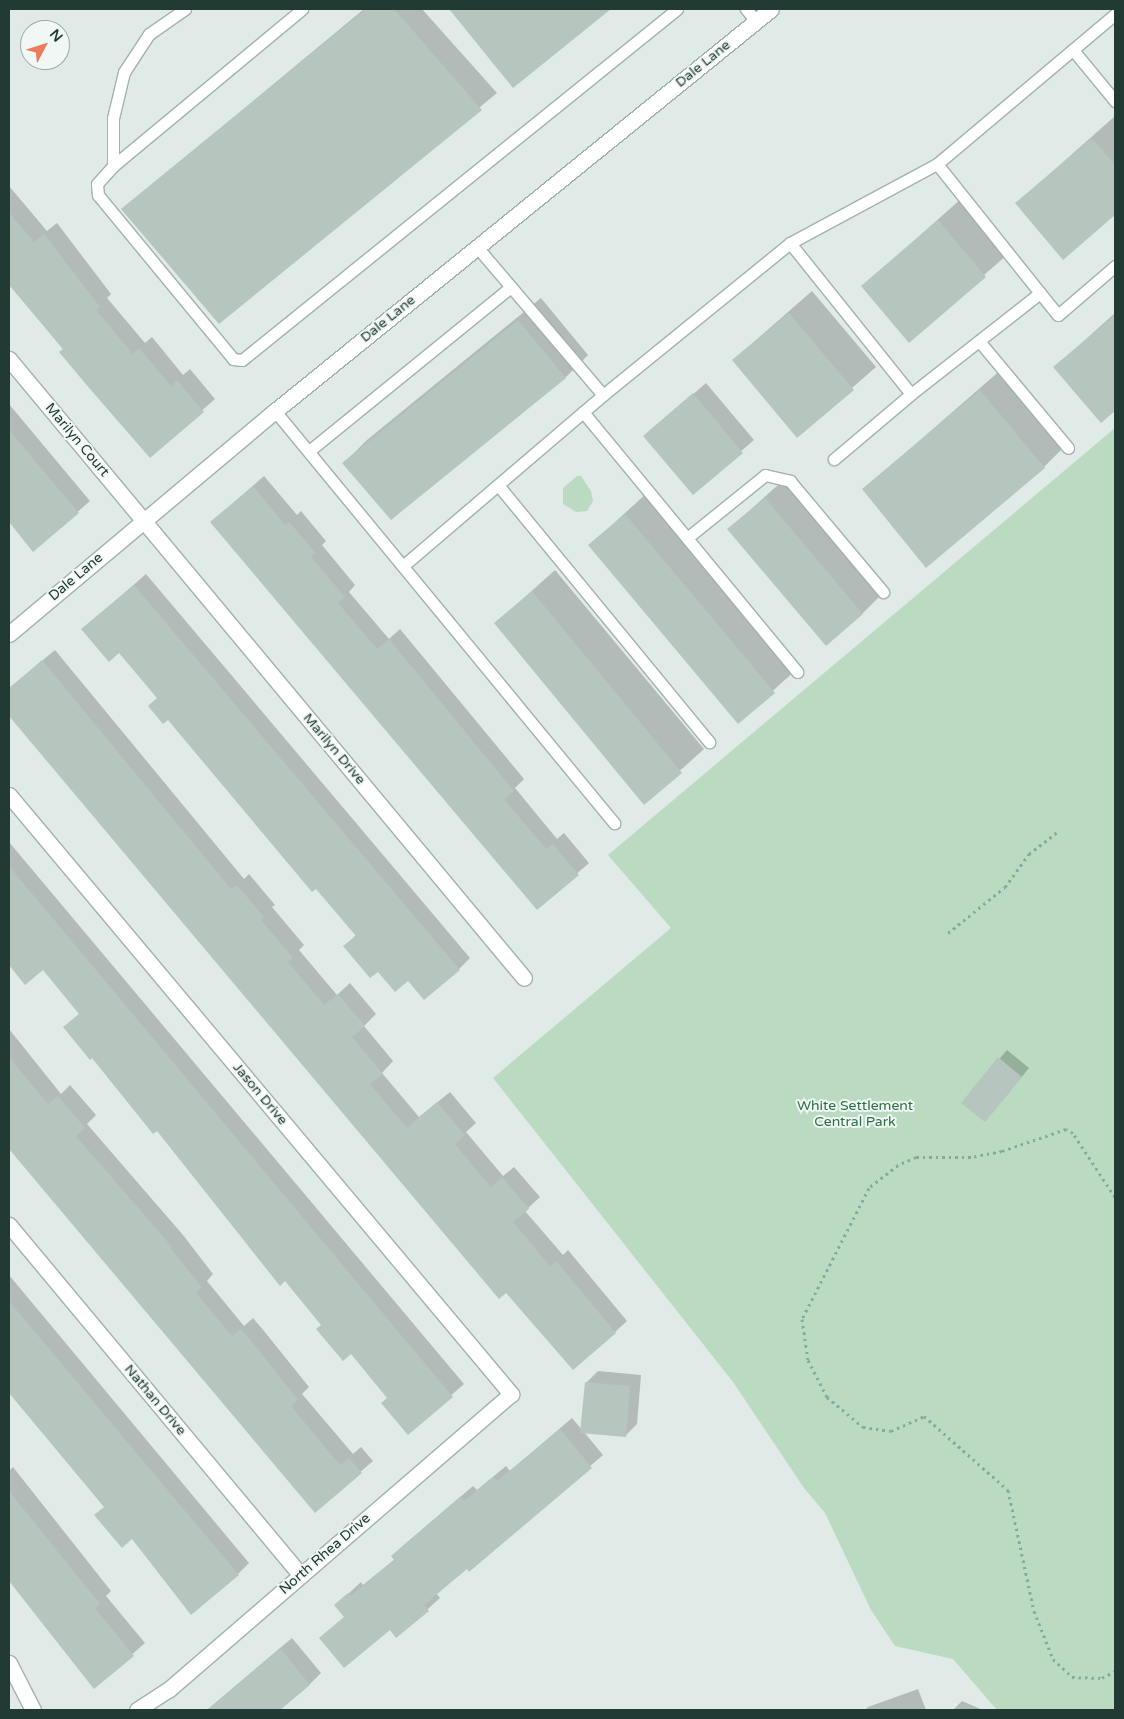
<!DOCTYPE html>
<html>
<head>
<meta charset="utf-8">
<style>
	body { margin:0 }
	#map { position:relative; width:1124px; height:1719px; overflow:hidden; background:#e0eae6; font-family:"Varela Round",sans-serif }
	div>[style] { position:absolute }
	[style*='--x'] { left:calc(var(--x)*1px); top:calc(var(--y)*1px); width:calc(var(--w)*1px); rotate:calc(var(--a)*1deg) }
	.green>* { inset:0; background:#badbc2 }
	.shadow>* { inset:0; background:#0003 }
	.building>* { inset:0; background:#b6c5be }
	.path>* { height:3px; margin-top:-1.5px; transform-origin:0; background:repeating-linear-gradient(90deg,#82ad9e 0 2.5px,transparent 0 6.5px) }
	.roads { filter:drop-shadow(1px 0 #a3b2ad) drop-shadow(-1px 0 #a3b2ad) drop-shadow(0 1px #a3b2ad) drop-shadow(0 -1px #a3b2ad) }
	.lane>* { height:11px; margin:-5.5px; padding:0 5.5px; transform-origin:5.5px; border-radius:5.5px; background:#fff }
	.street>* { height:15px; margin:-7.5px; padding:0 7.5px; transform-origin:7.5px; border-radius:7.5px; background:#fff }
	.secondary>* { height:15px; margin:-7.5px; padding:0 7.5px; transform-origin:7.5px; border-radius:7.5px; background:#fff }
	span { translate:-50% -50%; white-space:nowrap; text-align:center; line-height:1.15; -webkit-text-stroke:4px #f0f7f4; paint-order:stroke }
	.street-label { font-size:14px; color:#213a33 }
	.park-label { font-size:14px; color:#2d6f45 }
	.frame { position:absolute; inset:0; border:10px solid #213a33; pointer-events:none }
	.north { position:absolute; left:20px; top:20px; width:50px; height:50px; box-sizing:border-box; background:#f0f7f4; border:1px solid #9daba7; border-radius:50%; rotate:50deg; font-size:14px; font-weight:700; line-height:20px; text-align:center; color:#213a33 }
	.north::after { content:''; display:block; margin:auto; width:18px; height:22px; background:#ed7b5c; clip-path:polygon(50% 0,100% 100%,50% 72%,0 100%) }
</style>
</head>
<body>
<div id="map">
	<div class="green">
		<div style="clip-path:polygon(1115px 428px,1115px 1710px,997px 1710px,953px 1659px,895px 1646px,871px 1610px,825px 1513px,804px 1488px,733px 1382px,493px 1078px,671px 928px,608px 855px)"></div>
		<div style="clip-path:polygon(577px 476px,581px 476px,591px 491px,593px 501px,587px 511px,576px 512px,563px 504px,563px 488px)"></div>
	</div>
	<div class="shadow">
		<div style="clip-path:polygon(364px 9px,422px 9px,497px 93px,219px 322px,123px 209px)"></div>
		<div style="clip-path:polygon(450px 9px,609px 9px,513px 86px)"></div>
		<div style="clip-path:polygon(1115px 116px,1115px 214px,1063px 259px,1017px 203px)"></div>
		<div style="clip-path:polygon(9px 186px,47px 231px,57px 223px,111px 294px,107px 298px,145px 343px,152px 337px,183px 375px,190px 369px,215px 399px,150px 456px,9px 283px)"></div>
		<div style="clip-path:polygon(962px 198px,1008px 254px,909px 341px,863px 286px)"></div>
		<div style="clip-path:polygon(812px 291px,876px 367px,797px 436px,733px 360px)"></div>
		<div style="clip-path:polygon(541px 298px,588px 355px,565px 378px,344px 463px,367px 440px)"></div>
		<div style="clip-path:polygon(1115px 313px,1115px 409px,1101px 422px,1055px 367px)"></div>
		<div style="clip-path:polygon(1003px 368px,1067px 444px,1044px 467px,864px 489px)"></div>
		<div style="clip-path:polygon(706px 383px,754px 440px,693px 493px,645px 436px)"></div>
		<div style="clip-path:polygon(9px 404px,90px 501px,34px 550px,9px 513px)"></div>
		<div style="clip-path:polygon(264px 476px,297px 515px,301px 511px,326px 541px,322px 545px,355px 585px,349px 592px,389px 639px,400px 629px,524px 779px,515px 788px,557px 839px,564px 833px,589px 863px,537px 908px,212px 522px)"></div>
		<div style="clip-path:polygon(788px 476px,885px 591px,862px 614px,729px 529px)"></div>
		<div style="clip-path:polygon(648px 492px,797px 669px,738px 722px,590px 545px)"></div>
		<div style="clip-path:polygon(555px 570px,704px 749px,644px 803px,496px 623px)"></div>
		<div style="clip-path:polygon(146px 574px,470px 958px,459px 969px,378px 970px,345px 946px,356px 935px,120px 651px,83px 629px)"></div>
		<div style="clip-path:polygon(55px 650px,244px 879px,249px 874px,275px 905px,272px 907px,304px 945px,299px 950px,337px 995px,350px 983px,376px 1014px,364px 1026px,393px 1061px,382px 1073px,419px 1117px,450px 1092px,476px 1123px,466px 1132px,503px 1176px,514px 1167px,540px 1197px,525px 1211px,563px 1255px,568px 1250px,627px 1321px,615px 1332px,506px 1291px,499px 1297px,9px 714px,9px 688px)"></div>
		<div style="clip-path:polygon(9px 842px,464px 1384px,408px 1433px,389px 1397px,351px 1352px,323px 1324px,157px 1129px,65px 1028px,80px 1013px,43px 968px,25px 983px,9px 963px)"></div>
		<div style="clip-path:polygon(9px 1029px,61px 1094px,70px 1085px,96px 1115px,87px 1124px,183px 1235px,213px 1274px,207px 1281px,244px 1326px,253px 1318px,264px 1331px,309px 1387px,302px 1394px,353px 1454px,361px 1447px,373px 1461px,315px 1511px,9px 1147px)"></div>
		<div style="clip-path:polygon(1007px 1050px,1029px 1068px,992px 1113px,962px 1103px)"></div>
		<div style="clip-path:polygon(9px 1275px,249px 1563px,238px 1574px,132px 1537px,9px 1391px)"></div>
		<div style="clip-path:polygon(598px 1371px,641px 1375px,637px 1424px,625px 1436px,584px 1432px,603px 1455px,469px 1570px,467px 1567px,436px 1593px,440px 1598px,397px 1637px,390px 1629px,345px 1616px,336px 1605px,361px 1582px,363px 1585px,395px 1559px,392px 1556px,404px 1545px,473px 1486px,477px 1490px,506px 1466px,510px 1471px,572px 1418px,582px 1430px,586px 1383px)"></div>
		<div style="clip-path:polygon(13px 1467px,111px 1591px,106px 1596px,145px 1643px,94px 1688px,9px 1580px,9px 1471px)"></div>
		<div style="clip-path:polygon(292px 1638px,321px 1673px,310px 1684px,278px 1710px,207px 1710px)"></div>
		<div style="clip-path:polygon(918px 1689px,926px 1710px,865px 1710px,868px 1707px)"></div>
		<div style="clip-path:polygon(962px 1701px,983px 1710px,953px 1710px)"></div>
	</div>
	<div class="building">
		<div style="clip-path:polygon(366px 9px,394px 9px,482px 110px,219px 324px,121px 209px)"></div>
		<div style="clip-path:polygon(449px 9px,611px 9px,513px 88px)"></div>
		<div style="clip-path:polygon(1092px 138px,1115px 165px,1115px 215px,1063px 260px,1015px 203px)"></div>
		<div style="clip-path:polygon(9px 212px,34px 242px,44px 234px,100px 307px,96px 310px,133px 354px,139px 348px,171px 386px,177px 380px,204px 412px,150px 458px,90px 389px,59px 352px,63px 349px,9px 285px)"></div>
		<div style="clip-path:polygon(938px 220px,986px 277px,909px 343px,861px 286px)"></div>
		<div style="clip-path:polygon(789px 313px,854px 390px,797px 438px,732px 360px)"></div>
		<div style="clip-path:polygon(1115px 315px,1115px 411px,1101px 423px,1053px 367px)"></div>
		<div style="clip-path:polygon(518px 320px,566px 378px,391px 520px,342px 463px)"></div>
		<div style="clip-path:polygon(980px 390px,1045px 468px,926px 568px,862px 489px)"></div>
		<div style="clip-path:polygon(693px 393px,743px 453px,693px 495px,643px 436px)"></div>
		<div style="clip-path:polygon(9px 430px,79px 513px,33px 552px,9px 522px)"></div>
		<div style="clip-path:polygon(253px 486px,285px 525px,289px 522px,316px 553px,311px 557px,345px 597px,338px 603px,377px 649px,389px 639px,514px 791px,504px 799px,546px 849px,553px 844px,579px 875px,537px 910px,210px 522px)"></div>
		<div style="clip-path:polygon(765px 498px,863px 614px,826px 646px,727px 529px)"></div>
		<div style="clip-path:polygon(625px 514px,775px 693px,738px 724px,588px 545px)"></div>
		<div style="clip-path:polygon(134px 585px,460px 970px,424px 1000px,408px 981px,395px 992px,378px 972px,370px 978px,343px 946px,356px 936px,316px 889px,312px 892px,168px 720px,163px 724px,148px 706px,157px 698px,119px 653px,109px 662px,81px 629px)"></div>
		<div style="clip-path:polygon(532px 591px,682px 773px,644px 805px,494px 623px)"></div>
		<div style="clip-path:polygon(42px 660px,231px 889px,237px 885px,264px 917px,261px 920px,293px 958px,288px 962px,324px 1005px,338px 994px,365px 1026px,352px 1037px,383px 1074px,370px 1084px,407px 1128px,437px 1102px,465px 1135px,455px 1144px,491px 1187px,502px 1177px,529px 1209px,513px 1222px,550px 1266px,556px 1261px,616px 1333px,573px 1370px,506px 1293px,499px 1299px,9px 716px,9px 689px)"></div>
		<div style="clip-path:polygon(9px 866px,453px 1397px,408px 1435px,381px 1403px,387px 1398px,351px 1354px,343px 1361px,316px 1329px,321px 1325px,285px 1281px,280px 1286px,157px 1131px,153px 1134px,92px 1058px,90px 1060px,63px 1027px,79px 1014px,43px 970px,25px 985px,9px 965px)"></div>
		<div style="clip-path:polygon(9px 1057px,48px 1104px,58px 1096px,85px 1128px,76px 1136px,172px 1247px,171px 1249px,202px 1287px,196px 1293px,232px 1336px,241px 1329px,253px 1343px,298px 1400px,291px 1406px,340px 1465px,349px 1458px,362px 1473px,315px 1513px,9px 1149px)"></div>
		<div style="clip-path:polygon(998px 1057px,1022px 1077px,985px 1122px,961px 1103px)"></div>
		<div style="clip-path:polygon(9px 1301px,239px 1575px,191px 1615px,132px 1539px,122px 1548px,94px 1515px,104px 1507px,9px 1393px)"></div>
		<div style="clip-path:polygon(585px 1382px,630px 1386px,626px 1437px,580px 1433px)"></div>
		<div style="clip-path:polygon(560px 1429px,592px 1468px,469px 1572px,467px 1569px,424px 1605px,429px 1611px,396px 1638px,390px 1630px,344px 1668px,319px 1638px,344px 1617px,334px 1605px,348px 1593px,351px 1596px,394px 1560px,391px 1556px,461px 1496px,464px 1501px,493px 1477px,497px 1481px)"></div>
		<div style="clip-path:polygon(9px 1491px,100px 1604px,95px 1608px,134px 1656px,94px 1689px,9px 1581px)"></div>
		<div style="clip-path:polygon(280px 1648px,310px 1685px,280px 1710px,207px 1710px)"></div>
	</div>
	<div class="path">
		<div style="--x:948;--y:933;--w:73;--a:-38.9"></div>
		<div style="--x:1005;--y:887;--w:41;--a:-54"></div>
		<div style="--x:1029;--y:854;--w:37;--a:-38"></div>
		<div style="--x:1115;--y:1197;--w:77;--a:-123.3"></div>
		<div style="--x:1073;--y:1133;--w:8;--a:-150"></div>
		<div style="--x:1066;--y:1129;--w:68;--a:161"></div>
		<div style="--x:1002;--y:1151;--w:32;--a:169"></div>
		<div style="--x:971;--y:1157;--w:55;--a:180"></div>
		<div style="--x:916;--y:1157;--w:20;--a:156"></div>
		<div style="--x:898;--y:1165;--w:37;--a:142"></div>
		<div style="--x:869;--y:1188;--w:147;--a:117.1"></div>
		<div style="--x:802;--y:1319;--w:41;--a:81.7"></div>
		<div style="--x:808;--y:1360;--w:42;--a:62.8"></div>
		<div style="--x:827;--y:1397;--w:47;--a:39.8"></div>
		<div style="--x:863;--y:1427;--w:28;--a:8"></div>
		<div style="--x:891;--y:1431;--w:36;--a:-24"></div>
		<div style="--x:924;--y:1416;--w:112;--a:41.4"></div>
		<div style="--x:1008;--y:1490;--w:124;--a:77.9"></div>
		<div style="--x:1034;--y:1611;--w:52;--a:68.4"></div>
		<div style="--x:1053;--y:1659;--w:26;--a:43"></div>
		<div style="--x:1072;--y:1677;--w:30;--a:2"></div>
		<div style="--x:1102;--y:1678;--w:15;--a:-28"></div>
	</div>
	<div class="roads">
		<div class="lane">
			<div style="--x:185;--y:9;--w:44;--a:145.2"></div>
			<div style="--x:149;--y:34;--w:45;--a:123.3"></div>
			<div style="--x:124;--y:72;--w:47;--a:103.4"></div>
			<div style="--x:113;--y:118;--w:48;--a:90"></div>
			<div style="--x:113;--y:166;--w:24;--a:132"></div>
			<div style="--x:97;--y:184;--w:11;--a:85"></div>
			<div style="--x:98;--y:195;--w:212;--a:50.5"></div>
			<div style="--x:233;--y:359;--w:9;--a:6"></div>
			<div style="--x:242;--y:360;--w:559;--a:-38.9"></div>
			<div style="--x:746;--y:9;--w:16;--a:50"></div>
			<div style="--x:1073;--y:50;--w:66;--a:50.5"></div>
			<div style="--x:113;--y:166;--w:246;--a:-39.7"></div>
			<div style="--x:790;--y:243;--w:167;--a:-28.3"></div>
			<div style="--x:937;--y:164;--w:233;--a:-40.1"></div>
			<div style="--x:477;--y:247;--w:194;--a:49.6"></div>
			<div style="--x:603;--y:395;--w:241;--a:-39.1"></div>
			<div style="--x:790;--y:243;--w:193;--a:51.3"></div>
			<div style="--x:911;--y:394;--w:101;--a:139.8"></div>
			<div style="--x:1040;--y:293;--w:28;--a:51"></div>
			<div style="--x:1058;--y:315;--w:75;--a:-40.7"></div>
			<div style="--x:979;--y:341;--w:139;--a:50.2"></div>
			<div style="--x:911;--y:394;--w:164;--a:-38.1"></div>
			<div style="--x:1040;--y:293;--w:165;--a:-128.6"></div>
			<div style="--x:275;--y:411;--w:534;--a:50.55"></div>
			<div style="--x:583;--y:412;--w:337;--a:50.5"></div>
			<div style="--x:309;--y:451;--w:260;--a:-39.1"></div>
			<div style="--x:498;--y:485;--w:333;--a:50.6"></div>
			<div style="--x:687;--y:538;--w:100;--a:-38.9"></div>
			<div style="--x:765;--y:475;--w:26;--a:13"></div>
			<div style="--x:790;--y:481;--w:145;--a:50"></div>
			<div style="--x:404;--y:565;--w:262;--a:-40.5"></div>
		</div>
		<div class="street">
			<div style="--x:9;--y:359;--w:805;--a:50.24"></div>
			<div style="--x:9;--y:795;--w:782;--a:50.03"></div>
			<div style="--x:511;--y:1394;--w:452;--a:139.2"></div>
			<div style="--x:169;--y:1689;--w:38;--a:147"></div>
			<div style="--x:9;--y:1225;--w:456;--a:50.2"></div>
			<div style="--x:9;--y:1663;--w:53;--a:62.9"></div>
		</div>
		<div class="secondary">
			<div style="--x:9;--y:634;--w:347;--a:-40"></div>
			<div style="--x:275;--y:411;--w:638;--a:-39.02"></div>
		</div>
	</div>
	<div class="street-label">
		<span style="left:703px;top:64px;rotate:-39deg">Dale Lane</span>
		<span style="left:388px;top:319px;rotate:-39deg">Dale Lane</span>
		<span style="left:77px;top:440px;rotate:50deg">Marilyn Court</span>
		<span style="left:76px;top:577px;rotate:-40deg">Dale Lane</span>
		<span style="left:334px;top:749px;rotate:50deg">Marilyn Drive</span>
		<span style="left:260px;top:1094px;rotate:50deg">Jason Drive</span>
		<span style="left:155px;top:1400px;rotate:50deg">Nathan Drive</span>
		<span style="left:325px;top:1554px;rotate:-41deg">North Rhea Drive</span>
	</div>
	<div class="park-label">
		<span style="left:855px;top:1114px">White Settlement<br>Central Park</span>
	</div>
	<div class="frame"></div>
	<div class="north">N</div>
</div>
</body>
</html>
